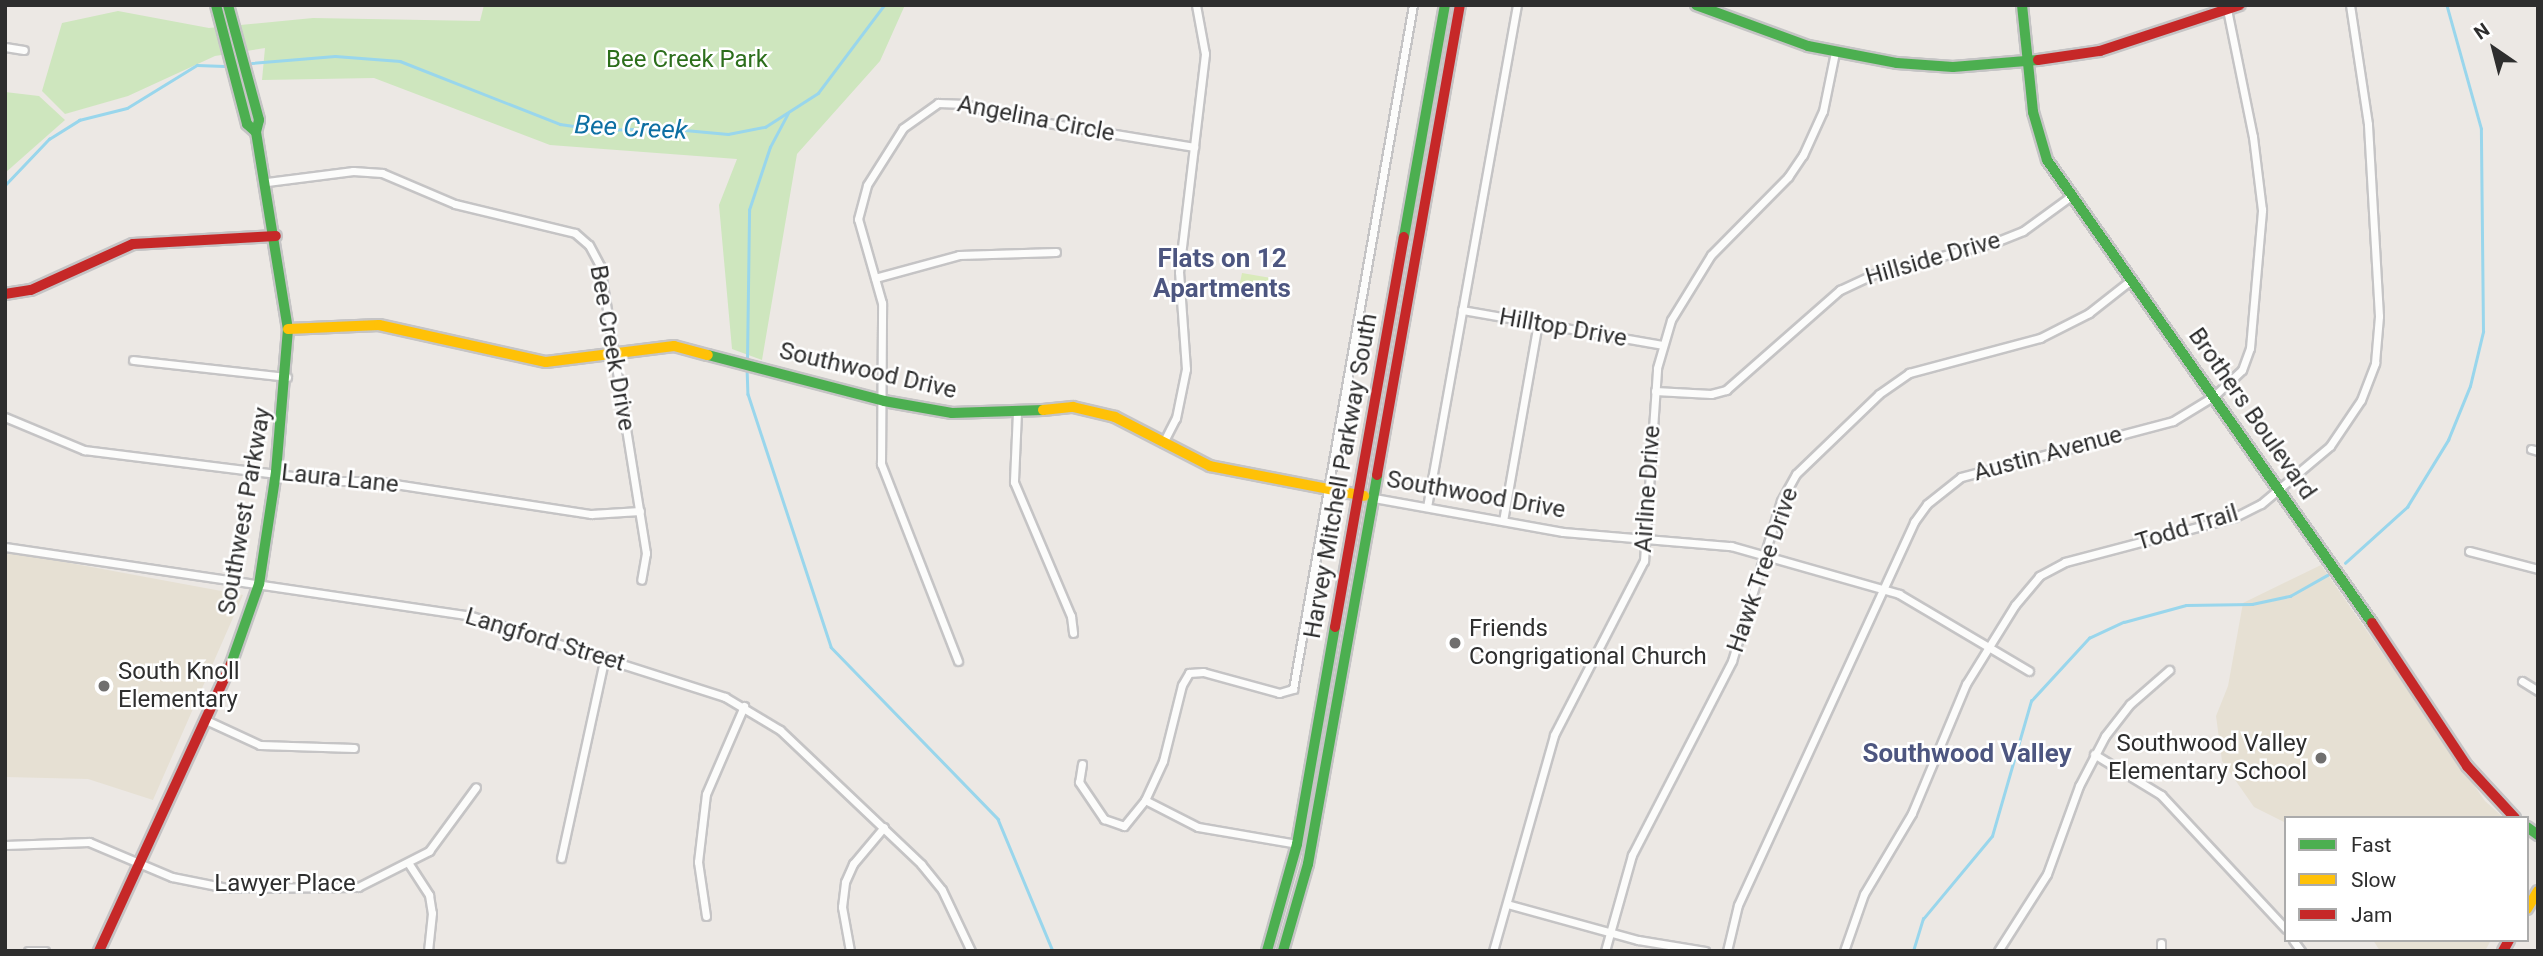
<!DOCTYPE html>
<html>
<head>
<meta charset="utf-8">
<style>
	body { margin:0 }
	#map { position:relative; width:2543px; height:956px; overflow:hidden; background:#ece8e4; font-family:Roboto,sans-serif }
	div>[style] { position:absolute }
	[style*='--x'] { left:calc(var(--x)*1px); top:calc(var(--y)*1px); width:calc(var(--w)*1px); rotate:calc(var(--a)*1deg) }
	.education>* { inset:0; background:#e6e0d3 }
	.green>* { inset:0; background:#cee6be }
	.pitch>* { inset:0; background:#d9eabb }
	.stream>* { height:2.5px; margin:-1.25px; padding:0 1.25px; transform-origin:1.25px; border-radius:1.25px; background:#99d6ec }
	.roads { filter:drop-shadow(2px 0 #c5c4c5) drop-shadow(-2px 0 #c5c4c5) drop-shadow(0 2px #c5c4c5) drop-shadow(0 -2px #c5c4c5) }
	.street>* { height:7px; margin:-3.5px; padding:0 3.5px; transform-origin:3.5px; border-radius:3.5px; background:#fcfcfb }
	.fast>* { height:10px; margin:-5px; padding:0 5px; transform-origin:5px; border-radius:5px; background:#4caf50 }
	.slow>* { height:10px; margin:-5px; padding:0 5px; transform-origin:5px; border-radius:5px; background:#ffc107 }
	.jam>* { height:10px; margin:-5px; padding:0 5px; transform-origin:5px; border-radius:5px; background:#c62828 }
	.dots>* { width:19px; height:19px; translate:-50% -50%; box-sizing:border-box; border:4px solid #fff; border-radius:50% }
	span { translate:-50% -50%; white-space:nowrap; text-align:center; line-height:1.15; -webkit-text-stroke:5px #fff; paint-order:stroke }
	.park-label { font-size:24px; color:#2c6e1b }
	.street-label { font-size:24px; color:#2e2e2e }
	.poi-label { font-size:24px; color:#2e2e2e }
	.left { translate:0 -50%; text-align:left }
	.right { translate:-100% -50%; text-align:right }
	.water-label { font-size:26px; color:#0d6fa3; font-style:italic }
	.neighbourhood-label { font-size:26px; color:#4d5680; font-weight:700 }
	.frame { position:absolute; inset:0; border:7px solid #2e2e2e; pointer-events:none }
	.legend { position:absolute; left:2284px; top:816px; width:245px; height:126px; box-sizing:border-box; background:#fff; border:2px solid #ababab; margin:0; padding:9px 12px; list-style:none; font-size:21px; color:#2e2e2e }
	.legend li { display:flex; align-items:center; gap:14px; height:35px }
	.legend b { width:35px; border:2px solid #ababab }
	.north { position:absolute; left:2459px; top:14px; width:70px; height:70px; -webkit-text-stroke:5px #fff; paint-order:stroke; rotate:325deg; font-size:19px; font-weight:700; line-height:28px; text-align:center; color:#2e2e2e }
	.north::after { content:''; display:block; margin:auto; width:24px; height:32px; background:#2e2e2e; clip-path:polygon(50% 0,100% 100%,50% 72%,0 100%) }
</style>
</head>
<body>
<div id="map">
	<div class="education">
		<div style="clip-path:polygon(5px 551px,243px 595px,153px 800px,88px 779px,5px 777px)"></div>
		<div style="clip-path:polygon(2321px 565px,2485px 801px,2504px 818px,2286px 818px,2286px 823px,2254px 807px,2222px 761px,2216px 716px,2228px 686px,2243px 603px)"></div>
		<div style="clip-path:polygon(2373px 940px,2491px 940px,2485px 951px,2380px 951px)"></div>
	</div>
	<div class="green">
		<div style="clip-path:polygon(484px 5px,905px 5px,880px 61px,797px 154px,762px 360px,732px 349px,719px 205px,737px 159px,550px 145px,374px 78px,262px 80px,265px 48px,215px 56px,128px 96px,65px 114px,42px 91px,62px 23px,118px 11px,209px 28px,313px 18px,480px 21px)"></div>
		<div style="clip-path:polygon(5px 92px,39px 96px,65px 120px,5px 173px)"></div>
	</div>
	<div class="pitch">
		<div style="clip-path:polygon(1242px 273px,1271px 278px,1268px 297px,1238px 292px)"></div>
	</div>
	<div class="stream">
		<div style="--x:252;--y:63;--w:83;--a:-4.8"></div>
		<div style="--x:335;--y:56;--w:65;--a:4.4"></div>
		<div style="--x:400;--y:61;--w:172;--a:21.5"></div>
		<div style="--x:560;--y:124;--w:41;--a:8.3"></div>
		<div style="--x:601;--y:130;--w:62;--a:-1.8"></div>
		<div style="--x:663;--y:128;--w:65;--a:5.3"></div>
		<div style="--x:728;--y:134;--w:38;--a:-11"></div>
		<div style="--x:765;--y:127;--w:63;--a:-32.7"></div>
		<div style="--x:818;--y:93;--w:110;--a:-53.1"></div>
		<div style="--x:5;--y:185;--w:64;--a:-46.3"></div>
		<div style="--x:49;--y:139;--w:36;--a:-32"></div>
		<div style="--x:79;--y:120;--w:49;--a:-14"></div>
		<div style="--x:127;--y:108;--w:82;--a:-31.6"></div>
		<div style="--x:197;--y:65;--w:27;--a:2"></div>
		<div style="--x:747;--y:360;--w:150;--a:-89.2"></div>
		<div style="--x:749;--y:210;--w:66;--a:-71.6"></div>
		<div style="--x:770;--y:147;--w:38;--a:-62"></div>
		<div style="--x:747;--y:367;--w:27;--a:88"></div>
		<div style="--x:748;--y:394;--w:266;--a:71.8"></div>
		<div style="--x:831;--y:647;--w:240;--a:45.8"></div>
		<div style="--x:998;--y:819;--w:143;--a:67.4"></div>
		<div style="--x:2345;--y:563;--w:84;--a:-42.1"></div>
		<div style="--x:2407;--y:507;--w:79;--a:-58.5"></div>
		<div style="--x:2448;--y:440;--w:58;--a:-67.8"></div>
		<div style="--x:2470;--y:386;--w:56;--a:-76.5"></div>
		<div style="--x:2483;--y:332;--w:203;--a:-90.6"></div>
		<div style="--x:2481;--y:129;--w:127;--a:-105.6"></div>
		<div style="--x:1913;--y:951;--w:34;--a:-73"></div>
		<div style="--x:1923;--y:919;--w:108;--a:-50.3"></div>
		<div style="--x:1992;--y:836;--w:141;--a:-73.9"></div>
		<div style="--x:2031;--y:701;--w:86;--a:-47.4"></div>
		<div style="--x:2089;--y:638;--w:38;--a:-25"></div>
		<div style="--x:2124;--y:622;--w:64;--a:-15.3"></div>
		<div style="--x:2186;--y:605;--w:66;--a:-0.9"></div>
		<div style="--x:2252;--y:604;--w:39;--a:-12"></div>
		<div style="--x:2290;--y:596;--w:45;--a:-29.4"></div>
	</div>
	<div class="roads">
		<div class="street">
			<div style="--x:5;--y:47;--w:19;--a:9"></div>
			<div style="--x:267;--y:182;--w:87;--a:-7.3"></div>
			<div style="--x:353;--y:171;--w:29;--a:4"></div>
			<div style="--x:382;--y:173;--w:79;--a:23"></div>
			<div style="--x:455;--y:204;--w:123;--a:13.6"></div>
			<div style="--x:575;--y:233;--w:18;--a:41"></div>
			<div style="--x:589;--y:245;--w:24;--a:62"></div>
			<div style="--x:600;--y:266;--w:291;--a:80.9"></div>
			<div style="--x:646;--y:553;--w:27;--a:100"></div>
			<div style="--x:875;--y:278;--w:87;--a:-15.3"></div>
			<div style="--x:959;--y:255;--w:97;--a:-1.8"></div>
			<div style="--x:1462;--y:310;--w:204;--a:9.9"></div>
			<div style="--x:133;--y:360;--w:155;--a:6.3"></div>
			<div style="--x:1655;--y:391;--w:56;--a:3.1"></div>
			<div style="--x:1711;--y:394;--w:16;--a:-15"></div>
			<div style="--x:1726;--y:390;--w:152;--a:-41.3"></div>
			<div style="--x:1840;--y:290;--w:38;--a:-25"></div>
			<div style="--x:1874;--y:274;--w:128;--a:-14.9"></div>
			<div style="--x:1998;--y:241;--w:27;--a:-22"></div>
			<div style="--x:2023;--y:231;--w:59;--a:-36.1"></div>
			<div style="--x:1017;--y:412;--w:70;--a:92.5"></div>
			<div style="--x:1014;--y:482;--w:146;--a:67"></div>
			<div style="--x:1071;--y:616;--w:17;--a:83"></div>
			<div style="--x:5;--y:417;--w:86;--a:22.7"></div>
			<div style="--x:84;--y:450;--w:251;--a:7.1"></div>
			<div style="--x:333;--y:481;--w:42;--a:0"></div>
			<div style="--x:375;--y:481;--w:219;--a:8.7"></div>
			<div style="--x:591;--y:514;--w:49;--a:-3.5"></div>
			<div style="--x:1163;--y:443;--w:28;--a:-63"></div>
			<div style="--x:1176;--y:418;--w:50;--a:-78.5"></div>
			<div style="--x:1186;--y:369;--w:97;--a:-94.1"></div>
			<div style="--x:1179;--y:272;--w:220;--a:-83.2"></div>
			<div style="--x:1205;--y:54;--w:50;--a:-100.4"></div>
			<div style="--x:2531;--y:449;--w:7;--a:16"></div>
			<div style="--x:1374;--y:498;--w:192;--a:10.2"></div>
			<div style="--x:1563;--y:532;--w:169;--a:4.8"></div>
			<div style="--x:1731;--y:546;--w:175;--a:15.9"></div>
			<div style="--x:1899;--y:594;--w:151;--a:30.6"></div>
			<div style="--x:1427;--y:507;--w:510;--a:-79.84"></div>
			<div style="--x:1503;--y:521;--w:201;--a:-80"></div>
			<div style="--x:5;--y:547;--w:468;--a:8.4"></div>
			<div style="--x:468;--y:615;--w:270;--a:17.7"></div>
			<div style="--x:725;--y:697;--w:64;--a:31"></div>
			<div style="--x:780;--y:730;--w:195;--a:43.5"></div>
			<div style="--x:921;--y:864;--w:33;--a:51"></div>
			<div style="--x:942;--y:890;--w:68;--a:64.6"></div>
			<div style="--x:2469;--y:551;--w:71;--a:14.6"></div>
			<div style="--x:958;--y:661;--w:212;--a:-111.3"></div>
			<div style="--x:881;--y:464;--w:161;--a:-89.6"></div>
			<div style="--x:882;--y:303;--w:87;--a:-105.9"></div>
			<div style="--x:858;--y:219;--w:35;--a:-75"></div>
			<div style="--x:867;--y:185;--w:67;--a:-57.7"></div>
			<div style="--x:903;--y:128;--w:43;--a:-35.5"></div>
			<div style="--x:938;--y:103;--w:28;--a:2"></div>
			<div style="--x:966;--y:104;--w:35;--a:18"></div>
			<div style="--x:999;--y:115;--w:198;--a:9.3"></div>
			<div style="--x:2522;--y:681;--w:19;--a:32"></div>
			<div style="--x:208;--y:721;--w:57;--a:24.8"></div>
			<div style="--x:260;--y:745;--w:94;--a:1.8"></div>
			<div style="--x:2094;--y:754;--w:79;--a:31.5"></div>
			<div style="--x:2161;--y:795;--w:183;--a:47"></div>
			<div style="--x:1082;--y:764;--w:18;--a:99"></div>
			<div style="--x:1079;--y:782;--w:45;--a:56"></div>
			<div style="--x:1104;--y:819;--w:21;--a:19"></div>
			<div style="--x:1124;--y:826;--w:33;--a:-51"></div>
			<div style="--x:1145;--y:800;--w:43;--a:-65.2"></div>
			<div style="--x:1163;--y:761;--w:78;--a:-76"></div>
			<div style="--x:1182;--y:685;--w:14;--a:-60"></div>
			<div style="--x:1189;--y:673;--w:14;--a:-4"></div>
			<div style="--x:1203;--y:672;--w:79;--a:15.4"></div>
			<div style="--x:1279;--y:693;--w:15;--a:-16"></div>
			<div style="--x:1293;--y:689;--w:694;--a:-80.05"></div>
			<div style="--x:1145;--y:800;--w:59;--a:27"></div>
			<div style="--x:1198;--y:827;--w:100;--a:9.7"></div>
			<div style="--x:5;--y:845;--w:84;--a:-2"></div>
			<div style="--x:89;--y:842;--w:90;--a:22.9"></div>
			<div style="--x:172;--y:877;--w:56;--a:11.3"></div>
			<div style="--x:227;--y:888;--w:131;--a:-0.4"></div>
			<div style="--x:358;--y:887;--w:80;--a:-26.9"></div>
			<div style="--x:429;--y:851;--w:79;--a:-53.7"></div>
			<div style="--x:561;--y:858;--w:206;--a:-77.7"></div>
			<div style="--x:409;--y:864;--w:37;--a:57"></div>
			<div style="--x:429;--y:895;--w:18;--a:81"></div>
			<div style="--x:432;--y:913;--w:38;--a:96"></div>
			<div style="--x:1507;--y:904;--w:136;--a:15.4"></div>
			<div style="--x:1638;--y:940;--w:68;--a:9.3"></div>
			<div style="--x:706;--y:916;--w:55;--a:-98.4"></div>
			<div style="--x:698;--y:862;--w:68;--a:-83.3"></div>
			<div style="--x:706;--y:794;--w:96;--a:-66.6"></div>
			<div style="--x:2293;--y:940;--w:14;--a:54"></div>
			<div style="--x:28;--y:951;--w:17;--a:0"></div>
			<div style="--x:850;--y:951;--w:45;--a:-100.3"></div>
			<div style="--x:842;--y:907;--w:25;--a:-83"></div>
			<div style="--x:845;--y:882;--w:20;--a:-66"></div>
			<div style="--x:853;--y:864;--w:48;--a:-50"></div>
			<div style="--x:1493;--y:951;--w:224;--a:-74.2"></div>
			<div style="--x:1554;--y:735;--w:196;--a:-62.7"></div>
			<div style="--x:1644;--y:561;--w:193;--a:-86.1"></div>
			<div style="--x:1657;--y:368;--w:50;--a:-73.7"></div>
			<div style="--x:1671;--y:320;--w:76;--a:-58.4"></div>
			<div style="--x:1711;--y:255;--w:110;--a:-45.4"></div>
			<div style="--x:1788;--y:177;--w:27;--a:-56"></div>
			<div style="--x:1803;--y:155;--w:48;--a:-65.6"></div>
			<div style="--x:1823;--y:111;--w:60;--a:-78.5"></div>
			<div style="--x:1605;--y:951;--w:100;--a:-74.3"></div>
			<div style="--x:1632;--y:855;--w:218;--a:-62.7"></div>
			<div style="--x:1732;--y:661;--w:167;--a:-73"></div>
			<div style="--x:1781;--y:501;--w:31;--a:-61"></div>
			<div style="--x:1796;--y:474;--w:115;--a:-43.9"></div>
			<div style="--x:1879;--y:394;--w:37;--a:-35"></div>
			<div style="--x:1909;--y:373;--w:136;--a:-15"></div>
			<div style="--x:2040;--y:338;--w:55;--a:-27"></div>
			<div style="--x:2089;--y:313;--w:53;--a:-38.2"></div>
			<div style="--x:1727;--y:951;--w:47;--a:-76.6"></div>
			<div style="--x:1738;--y:905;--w:422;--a:-65.3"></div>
			<div style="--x:1914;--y:522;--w:22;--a:-54"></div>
			<div style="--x:1927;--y:504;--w:43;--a:-38.5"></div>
			<div style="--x:1961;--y:477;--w:219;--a:-14.8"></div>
			<div style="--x:2173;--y:421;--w:48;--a:-31.4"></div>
			<div style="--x:2214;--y:396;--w:38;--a:-43"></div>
			<div style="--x:2242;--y:370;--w:23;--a:-70"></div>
			<div style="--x:2250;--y:348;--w:139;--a:-85"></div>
			<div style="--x:2262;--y:210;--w:74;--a:-97"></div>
			<div style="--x:2253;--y:137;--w:131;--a:-101.5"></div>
			<div style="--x:1844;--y:951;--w:60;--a:-70.7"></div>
			<div style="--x:1864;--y:894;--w:94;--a:-59.3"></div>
			<div style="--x:1912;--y:813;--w:140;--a:-67.3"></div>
			<div style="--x:1966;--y:684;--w:93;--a:-58.2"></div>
			<div style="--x:2015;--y:605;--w:38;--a:-50"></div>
			<div style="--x:2039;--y:576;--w:30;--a:-28"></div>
			<div style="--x:2065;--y:562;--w:176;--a:-14.8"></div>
			<div style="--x:2235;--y:517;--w:29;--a:-27"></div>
			<div style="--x:2261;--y:504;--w:90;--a:-40"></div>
			<div style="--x:2330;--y:446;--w:55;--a:-56"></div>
			<div style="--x:2361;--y:400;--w:40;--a:-69"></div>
			<div style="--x:2375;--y:363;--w:47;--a:-85.1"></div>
			<div style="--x:2379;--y:316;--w:192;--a:-93.3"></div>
			<div style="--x:2368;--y:124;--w:120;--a:-98.6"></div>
			<div style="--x:1998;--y:951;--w:91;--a:-57.5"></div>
			<div style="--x:2047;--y:874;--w:94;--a:-70"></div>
			<div style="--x:2079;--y:786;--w:56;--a:-62.5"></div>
			<div style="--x:2105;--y:736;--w:41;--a:-52"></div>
			<div style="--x:2130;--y:704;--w:52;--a:-41.1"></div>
			<div style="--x:2161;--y:951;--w:8;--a:-90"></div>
		</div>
		<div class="fast">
			<div style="--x:216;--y:5;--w:123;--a:75.4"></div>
			<div style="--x:247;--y:124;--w:12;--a:42"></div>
			<div style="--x:228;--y:5;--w:119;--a:74.9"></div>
			<div style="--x:259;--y:120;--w:12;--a:104"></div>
			<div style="--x:256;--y:132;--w:200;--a:80.8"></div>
			<div style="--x:288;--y:329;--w:144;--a:94.8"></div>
			<div style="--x:276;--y:472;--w:113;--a:98.6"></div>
			<div style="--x:259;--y:584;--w:85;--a:109.3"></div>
			<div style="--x:1696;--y:5;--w:119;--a:20.1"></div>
			<div style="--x:1808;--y:46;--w:91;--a:10.8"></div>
			<div style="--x:1897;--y:63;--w:56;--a:4.1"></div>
			<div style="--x:1953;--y:67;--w:85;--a:-4.7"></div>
			<div style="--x:2022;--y:5;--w:108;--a:84.1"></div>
			<div style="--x:2033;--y:112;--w:50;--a:73.7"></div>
			<div style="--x:2047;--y:160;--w:566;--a:54.93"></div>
			<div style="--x:1404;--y:237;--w:236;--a:-80"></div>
			<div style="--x:708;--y:355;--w:182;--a:14.6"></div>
			<div style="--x:884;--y:401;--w:69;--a:10"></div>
			<div style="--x:952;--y:413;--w:91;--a:-1.9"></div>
			<div style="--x:2527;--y:827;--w:14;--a:36"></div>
			<div style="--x:1267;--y:951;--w:111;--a:-74.3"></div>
			<div style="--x:1297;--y:844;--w:220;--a:-80.1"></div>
			<div style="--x:1283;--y:951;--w:91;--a:-74"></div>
			<div style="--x:1308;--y:864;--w:395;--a:-79.9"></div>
		</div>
		<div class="slow">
			<div style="--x:288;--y:329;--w:91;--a:-2.5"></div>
			<div style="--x:379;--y:325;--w:171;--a:12.5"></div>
			<div style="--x:546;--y:362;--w:129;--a:-7.1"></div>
			<div style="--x:674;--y:346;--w:35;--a:15"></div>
			<div style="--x:1043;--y:410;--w:30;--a:-6"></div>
			<div style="--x:1073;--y:407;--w:43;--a:13.4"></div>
			<div style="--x:1115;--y:417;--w:107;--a:27.3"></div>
			<div style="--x:1210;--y:466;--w:157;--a:11"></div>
			<div style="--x:2527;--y:909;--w:21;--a:-59"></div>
		</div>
		<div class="jam">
			<div style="--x:2038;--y:60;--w:63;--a:-8.3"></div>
			<div style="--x:2100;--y:51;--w:147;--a:-18.2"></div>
			<div style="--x:5;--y:294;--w:26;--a:-9"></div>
			<div style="--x:31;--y:290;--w:112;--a:-24.3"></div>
			<div style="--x:133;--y:244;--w:143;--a:-3.2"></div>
			<div style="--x:1377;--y:475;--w:477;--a:-80"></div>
			<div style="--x:2372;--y:623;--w:172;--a:56.4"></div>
			<div style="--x:2467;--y:766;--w:71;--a:47.3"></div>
			<div style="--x:1335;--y:627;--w:396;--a:-80"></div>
			<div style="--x:99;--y:951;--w:316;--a:-65.3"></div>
			<div style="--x:2503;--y:951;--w:13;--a:-61"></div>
		</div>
	</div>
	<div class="dots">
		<div style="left:1455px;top:643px;background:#706f6e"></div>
		<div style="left:104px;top:686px;background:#706f6e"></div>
		<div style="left:2321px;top:758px;background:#706f6e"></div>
	</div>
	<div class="park-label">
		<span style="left:687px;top:60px">Bee Creek Park</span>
	</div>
	<div class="street-label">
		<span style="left:1036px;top:119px;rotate:11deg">Angelina Circle</span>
		<span style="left:1933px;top:259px;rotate:-16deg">Hillside Drive</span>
		<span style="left:1563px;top:328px;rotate:10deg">Hilltop Drive</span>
		<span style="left:612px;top:348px;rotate:80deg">Bee Creek Drive</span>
		<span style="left:868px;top:371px;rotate:13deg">Southwood Drive</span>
		<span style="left:2252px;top:414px;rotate:55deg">Brothers Boulevard</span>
		<span style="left:2048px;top:454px;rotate:-15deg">Austin Avenue</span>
		<span style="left:1341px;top:476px;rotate:-80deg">Harvey Mitchell Parkway South</span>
		<span style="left:340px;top:479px;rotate:6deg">Laura Lane</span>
		<span style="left:1648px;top:489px;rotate:-86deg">Airline Drive</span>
		<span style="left:1476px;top:495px;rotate:10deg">Southwood Drive</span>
		<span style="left:245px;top:511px;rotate:-80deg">Southwest Parkway</span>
		<span style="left:2187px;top:528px;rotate:-17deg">Todd Trail</span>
		<span style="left:1763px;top:570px;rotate:-71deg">Hawk Tree Drive</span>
		<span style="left:545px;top:640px;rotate:17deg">Langford Street</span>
		<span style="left:285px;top:884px">Lawyer Place</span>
	</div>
	<div class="poi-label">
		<span class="left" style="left:1469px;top:643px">Friends<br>Congrigational Church</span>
		<span class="left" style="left:118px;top:686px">South Knoll<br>Elementary</span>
		<span class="right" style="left:2307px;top:758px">Southwood Valley<br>Elementary School</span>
	</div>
	<div class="water-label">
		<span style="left:631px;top:128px;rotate:3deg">Bee Creek</span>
	</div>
	<div class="neighbourhood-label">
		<span style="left:1222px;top:274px">Flats on 12<br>Apartments</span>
		<span style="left:1967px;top:754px">Southwood Valley</span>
	</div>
	<div class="frame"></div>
	<ul class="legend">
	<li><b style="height:9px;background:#4caf50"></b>Fast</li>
	<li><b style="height:9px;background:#ffc107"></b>Slow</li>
	<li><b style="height:9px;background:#c62828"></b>Jam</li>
	</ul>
	<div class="north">N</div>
</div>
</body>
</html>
